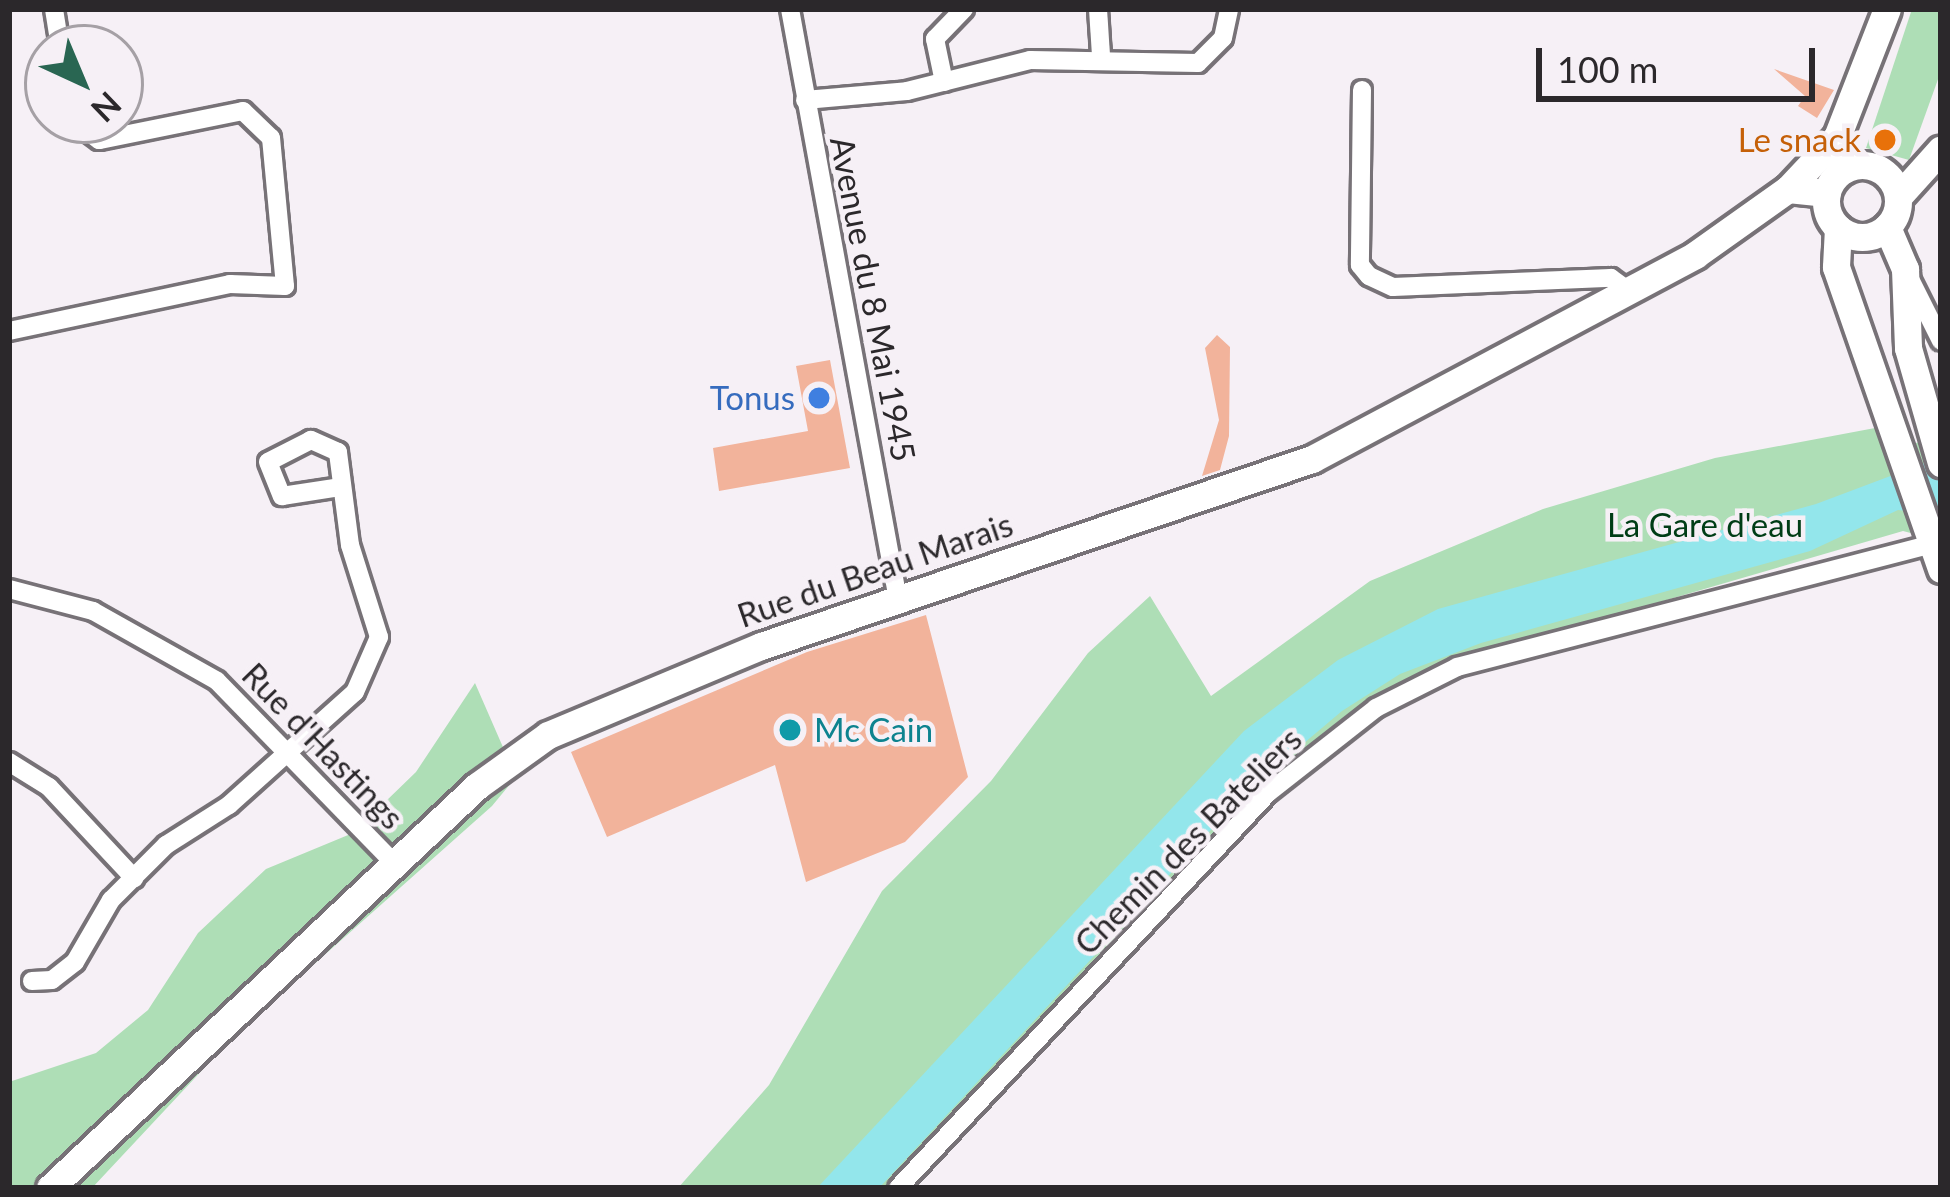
<!DOCTYPE html>
<html>
<head>
<meta charset="utf-8">
<style>
	body { margin:0 }
	#map { position:relative; width:1950px; height:1197px; overflow:hidden; background:#f6f0f6; font-family:Lato,sans-serif }
	div>[style] { position:absolute }
	[style*='--x'] { left:calc(var(--x)*1px); top:calc(var(--y)*1px); width:calc(var(--w)*1px); rotate:calc(var(--a)*1deg) }
	.green>* { inset:0; background:#aedeb6 }
	.water>* { inset:0; background:#93e6eb }
	.building>* { inset:0; background:#f2b39b }
	.roads { filter:drop-shadow(3px 0 #777277) drop-shadow(-3px 0 #777277) drop-shadow(0 3px #777277) drop-shadow(0 -3px #777277) }
	.street>* { height:18px; margin:-9px; padding:0 9px; transform-origin:9px; border-radius:9px; background:#fff }
	.secondary>* { height:27px; margin:-13.5px; padding:0 13.5px; transform-origin:13.5px; border-radius:13.5px; background:#fff }
	.secondary>.ring { margin:-13.5px; padding:0; box-sizing:content-box; background:none; border:27px solid #fff; border-radius:50% }
	.dots>* { width:33px; height:33px; translate:-50% -50%; box-sizing:border-box; border:6px solid #f6f0f6; border-radius:50% }
	span { translate:-50% -50%; white-space:nowrap; text-align:center; line-height:1.15; -webkit-text-stroke:9px #f6f0f6; paint-order:stroke }
	.food-label { font-size:33px; color:#c56008 }
	.right { translate:-100% -50%; text-align:right }
	.street-label { font-size:33px; color:#2b282b }
	.shop-label { font-size:33px; color:#366cbe }
	.park-label { font-size:33px; color:#003d16 }
	.culture-label { font-size:33px; color:#0d838f }
	.left { translate:0 -50%; text-align:left }
	.frame { position:absolute; inset:0; border:12px solid #2b282b; pointer-events:none }
	.north { position:absolute; left:24px; top:24px; width:120px; height:120px; box-sizing:border-box; background:#f6f0f6; border:3px solid #a5a0a5; border-radius:50%; rotate:136deg; font-size:33px; font-weight:700; line-height:48px; text-align:center; color:#2b282b }
	.north::after { content:''; display:block; margin:auto; width:42px; height:54px; background:#296652; clip-path:polygon(50% 0,100% 100%,50% 72%,0 100%) }
	.scale { position:absolute; left:1536px; top:48px; width:279px; height:54px; box-sizing:border-box; border:6px solid #2b282b; border-top:0; padding-left:15px; font-size:36px; line-height:42px; white-space:nowrap; color:#2b282b; -webkit-text-stroke:9px #f6f0f6; paint-order:stroke }
</style>
</head>
<body>
<div id="map">
	<div class="green">
		<div style="clip-path:polygon(1912px 9px,1941px 9px,1941px 71px,1909px 160px,1866px 148px)"></div>
		<div style="clip-path:polygon(1875px 428px,1885px 453px,1941px 435px,1941px 541px,1903px 531px,1478px 655px,1286px 768px,889px 1188px,678px 1188px,769px 1085px,882px 891px,991px 781px,1088px 653px,1150px 596px,1211px 696px,1370px 581px,1543px 509px,1715px 458px)"></div>
		<div style="clip-path:polygon(475px 683px,516px 777px,492px 806px,237px 1033px,92px 1188px,9px 1188px,9px 1082px,96px 1053px,148px 1010px,198px 933px,266px 869px,353px 833px,416px 772px)"></div>
	</div>
	<div class="water">
		<div style="clip-path:polygon(1941px 457px,1941px 515px,1898px 510px,1810px 551px,1481px 643px,1400px 674px,1342px 711px,1246px 792px,879px 1188px,817px 1188px,1244px 731px,1338px 660px,1438px 609px,1816px 504px)"></div>
	</div>
	<div class="building">
		<div style="clip-path:polygon(1774px 69px,1834px 90px,1817px 118px,1798px 106px,1805px 96px)"></div>
		<div style="clip-path:polygon(1217px 335px,1230px 347px,1229px 436px,1220px 470px,1202px 476px,1219px 420px,1205px 348px)"></div>
		<div style="clip-path:polygon(830px 360px,850px 468px,719px 491px,713px 448px,808px 431px,796px 366px)"></div>
		<div style="clip-path:polygon(926px 615px,968px 777px,905px 842px,806px 882px,775px 765px,607px 837px,571px 752px,807px 652px)"></div>
	</div>
	<div class="roads">
		<div class="street">
			<div style="--x:54;--y:9;--w:39;--a:81"></div>
			<div style="--x:790;--y:9;--w:601;--a:79.64"></div>
			<div style="--x:1098;--y:9;--w:46;--a:86.3"></div>
			<div style="--x:944;--y:82;--w:44;--a:-101.8"></div>
			<div style="--x:935;--y:39;--w:42;--a:-46"></div>
			<div style="--x:1362;--y:90;--w:175;--a:90.7"></div>
			<div style="--x:1360;--y:265;--w:14;--a:51"></div>
			<div style="--x:1369;--y:276;--w:26;--a:25"></div>
			<div style="--x:1393;--y:287;--w:218;--a:-2.4"></div>
			<div style="--x:1611;--y:278;--w:22;--a:36"></div>
			<div style="--x:805;--y:100;--w:102;--a:-5"></div>
			<div style="--x:907;--y:91;--w:127;--a:-14.1"></div>
			<div style="--x:1030;--y:60;--w:168;--a:1"></div>
			<div style="--x:1198;--y:63;--w:35;--a:-45"></div>
			<div style="--x:1223;--y:38;--w:30;--a:-78"></div>
			<div style="--x:1906;--y:271;--w:78;--a:63.4"></div>
			<div style="--x:9;--y:331;--w:226;--a:-12"></div>
			<div style="--x:230;--y:284;--w:55;--a:2.1"></div>
			<div style="--x:285;--y:286;--w:149;--a:-95.4"></div>
			<div style="--x:271;--y:138;--w:39;--a:-136"></div>
			<div style="--x:243;--y:111;--w:147;--a:168.6"></div>
			<div style="--x:99;--y:140;--w:34;--a:-144"></div>
			<div style="--x:9;--y:589;--w:87;--a:14.7"></div>
			<div style="--x:93;--y:611;--w:142;--a:29.4"></div>
			<div style="--x:217;--y:681;--w:255;--a:45.8"></div>
			<div style="--x:9;--y:762;--w:47;--a:32"></div>
			<div style="--x:49;--y:787;--w:125;--a:47"></div>
			<div style="--x:32;--y:981;--w:20;--a:-3"></div>
			<div style="--x:52;--y:980;--w:29;--a:-38"></div>
			<div style="--x:75;--y:962;--w:72;--a:-59.9"></div>
			<div style="--x:111;--y:900;--w:78;--a:-45"></div>
			<div style="--x:166;--y:845;--w:75;--a:-32.4"></div>
			<div style="--x:229;--y:805;--w:169;--a:-41.9"></div>
			<div style="--x:355;--y:692;--w:60;--a:-66.4"></div>
			<div style="--x:379;--y:637;--w:96;--a:-107.5"></div>
			<div style="--x:350;--y:545;--w:94;--a:-97.4"></div>
			<div style="--x:338;--y:452;--w:30;--a:-156"></div>
			<div style="--x:311;--y:440;--w:48;--a:152.9"></div>
			<div style="--x:268;--y:462;--w:37;--a:68"></div>
			<div style="--x:282;--y:496;--w:60;--a:-8.7"></div>
			<div style="--x:898;--y:1188;--w:543;--a:-46.87"></div>
			<div style="--x:1269;--y:792;--w:136;--a:-38.1"></div>
			<div style="--x:1376;--y:708;--w:91;--a:-26.8"></div>
			<div style="--x:1457;--y:667;--w:492;--a:-14.5"></div>
		</div>
		<div class="secondary">
			<div class="ring" style="left:1826px;top:165px;width:45px;height:45px"></div>
			<div style="--x:1843;--y:170;--w:34;--a:-100"></div>
			<div style="--x:1837;--y:137;--w:137;--a:-68.7"></div>
			<div style="--x:1788;--y:189;--w:71;--a:-46.7"></div>
			<div style="--x:1898;--y:197;--w:64;--a:-48.1"></div>
			<div style="--x:1887;--y:227;--w:46;--a:66.8"></div>
			<div style="--x:1905;--y:269;--w:79;--a:87.8"></div>
			<div style="--x:1908;--y:348;--w:120;--a:74"></div>
			<div style="--x:1838;--y:228;--w:39;--a:93"></div>
			<div style="--x:1836;--y:267;--w:320;--a:70.8"></div>
			<div style="--x:50;--y:1188;--w:586;--a:-43.27"></div>
			<div style="--x:477;--y:786;--w:87;--a:-35.7"></div>
			<div style="--x:548;--y:735;--w:231;--a:-22.7"></div>
			<div style="--x:761;--y:646;--w:582;--a:-18.75"></div>
			<div style="--x:1312;--y:459;--w:434;--a:-28"></div>
			<div style="--x:1695;--y:255;--w:114;--a:-35.4"></div>
			<div style="--x:1788;--y:189;--w:39;--a:6"></div>
		</div>
	</div>
	<div class="dots">
		<div style="left:1885px;top:140px;background:#e8710a"></div>
		<div style="left:819px;top:398px;background:#3f7fe0"></div>
		<div style="left:790px;top:730px;background:#0f9aa8"></div>
	</div>
	<div class="food-label">
		<span class="right" style="left:1861px;top:140px">Le snack</span>
	</div>
	<div class="street-label">
		<span style="left:873px;top:299px;rotate:79deg">Avenue du 8 Mai 1945</span>
		<span style="left:875px;top:570px;rotate:-19deg">Rue du Beau Marais</span>
		<span style="left:323px;top:746px;rotate:46deg">Rue d'Hastings</span>
		<span style="left:1188px;top:841px;rotate:-45deg">Chemin des Bateliers</span>
	</div>
	<div class="shop-label">
		<span class="right" style="left:795px;top:398px">Tonus</span>
	</div>
	<div class="park-label">
		<span style="left:1705px;top:525px">La Gare d'eau</span>
	</div>
	<div class="culture-label">
		<span class="left" style="left:814px;top:730px">Mc Cain</span>
	</div>
	<div class="frame"></div>
	<div class="north">N</div>
	<div class="scale">100 m</div>
</div>
</body>
</html>
